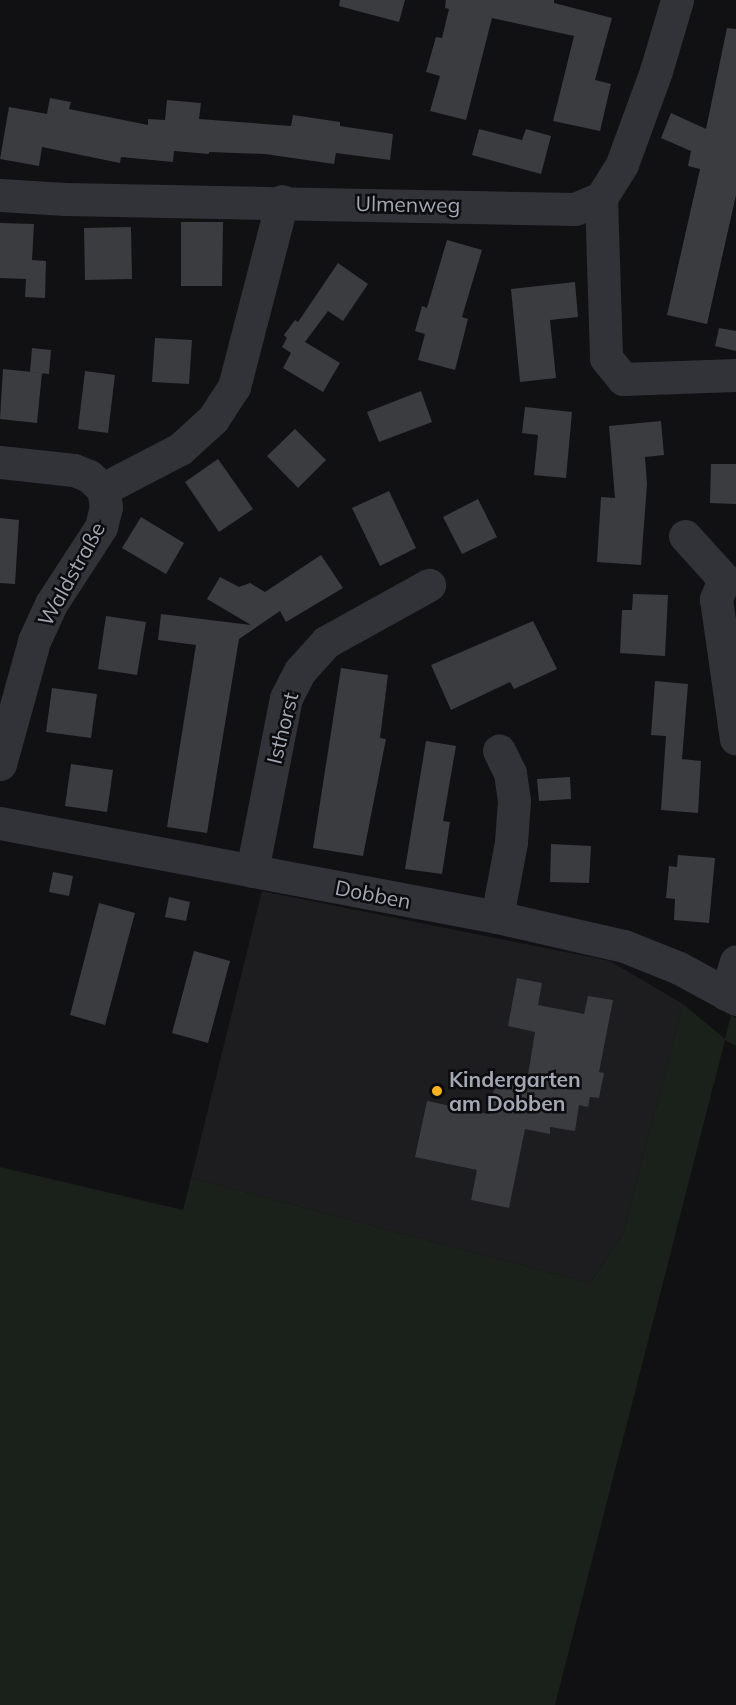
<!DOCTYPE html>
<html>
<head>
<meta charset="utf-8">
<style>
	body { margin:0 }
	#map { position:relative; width:736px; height:1705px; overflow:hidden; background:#111113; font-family:Mulish,sans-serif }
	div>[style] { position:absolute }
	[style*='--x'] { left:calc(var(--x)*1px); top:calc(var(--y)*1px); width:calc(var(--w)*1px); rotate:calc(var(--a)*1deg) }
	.built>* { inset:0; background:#1d1d20 }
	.green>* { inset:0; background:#19211a }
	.building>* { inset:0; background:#3b3c40 }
	.minor>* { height:33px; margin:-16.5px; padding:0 16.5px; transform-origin:16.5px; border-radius:16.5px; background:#323338 }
	.dots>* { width:16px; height:16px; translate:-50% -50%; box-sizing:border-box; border:3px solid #0c0c0e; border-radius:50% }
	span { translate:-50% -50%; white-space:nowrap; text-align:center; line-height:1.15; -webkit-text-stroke:5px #0c0c0e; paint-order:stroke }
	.street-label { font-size:21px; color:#a2a7b4 }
	.poi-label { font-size:21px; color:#a2a7b4; font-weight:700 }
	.left { translate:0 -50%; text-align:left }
</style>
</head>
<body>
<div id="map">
	<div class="built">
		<div style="clip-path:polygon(262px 891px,610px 961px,683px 1004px,623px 1234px,590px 1283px,191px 1178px)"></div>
	</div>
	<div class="green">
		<div style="clip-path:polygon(683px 1004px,725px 1039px,731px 1015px,736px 1018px,736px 1046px,725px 1040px,555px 1705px,0 1705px,0 1167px,183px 1210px,191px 1178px,590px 1283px,623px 1234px)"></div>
	</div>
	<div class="building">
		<div style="clip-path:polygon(340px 0,405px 0,399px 22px,339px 6px)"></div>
		<div style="clip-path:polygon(446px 0,554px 0,554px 3px,612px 18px,595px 80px,611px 84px,600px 131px,553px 121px,574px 36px,492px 18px,466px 120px,430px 111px,440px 76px,426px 72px,436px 37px,442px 38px,449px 9px,445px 8px)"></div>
		<div style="clip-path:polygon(727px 28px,736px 29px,736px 195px,707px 324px,667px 315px,700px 169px,688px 166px,691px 151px,661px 138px,671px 113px,706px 129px)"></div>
		<div style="clip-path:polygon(50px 98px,71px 102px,69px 109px,148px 125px,148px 119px,165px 120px,167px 100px,201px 103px,199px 119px,291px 126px,293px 115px,340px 122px,340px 126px,393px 134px,390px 160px,336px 153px,334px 164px,265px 154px,209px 152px,209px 154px,174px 151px,173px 162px,121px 157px,120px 163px,42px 147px,39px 166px,0 159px,9px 107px,47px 114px)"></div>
		<div style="clip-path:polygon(479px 129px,522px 140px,526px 129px,551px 136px,541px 174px,472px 155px)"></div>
		<div style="clip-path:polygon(181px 222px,223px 222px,222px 286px,181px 286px)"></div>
		<div style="clip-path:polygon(0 223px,34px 224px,32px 260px,46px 261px,45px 298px,25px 297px,26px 279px,0 278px)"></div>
		<div style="clip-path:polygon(131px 227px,132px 279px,85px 280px,84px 228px)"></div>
		<div style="clip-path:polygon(447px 240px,482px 250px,462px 317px,468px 319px,455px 370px,418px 360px,425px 334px,415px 331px,422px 306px,427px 308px)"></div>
		<div style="clip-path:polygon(338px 263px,368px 284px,343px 321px,328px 311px,305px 342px,340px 363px,323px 392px,283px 368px,291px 353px,282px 347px,287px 338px,284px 335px,295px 320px,298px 322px)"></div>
		<div style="clip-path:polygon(575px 282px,578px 317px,550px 320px,556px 378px,520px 382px,511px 289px)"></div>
		<div style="clip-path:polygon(719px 328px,736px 331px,736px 351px,715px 346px)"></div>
		<div style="clip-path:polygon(155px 338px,192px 340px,189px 384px,152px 382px)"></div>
		<div style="clip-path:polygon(32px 348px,51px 350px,49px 374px,30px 372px)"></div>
		<div style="clip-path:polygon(3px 369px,42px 373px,37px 423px,0 419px)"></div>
		<div style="clip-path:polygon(85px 371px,115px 375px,108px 433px,78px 429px)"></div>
		<div style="clip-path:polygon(421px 391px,432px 422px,379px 442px,367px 412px)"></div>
		<div style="clip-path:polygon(525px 407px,572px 412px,566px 478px,534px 475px,538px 435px,522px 433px)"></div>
		<div style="clip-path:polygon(661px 421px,664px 455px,645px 457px,647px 484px,641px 565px,597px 562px,601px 497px,615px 498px,609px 426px)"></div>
		<div style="clip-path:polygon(295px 429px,326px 460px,298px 488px,267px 456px)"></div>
		<div style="clip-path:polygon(218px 459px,253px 509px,219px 532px,185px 482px)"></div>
		<div style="clip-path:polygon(711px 464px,736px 464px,736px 504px,710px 503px)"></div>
		<div style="clip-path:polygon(389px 491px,416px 548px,380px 566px,352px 508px)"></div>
		<div style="clip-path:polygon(478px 499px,497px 537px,462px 554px,443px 517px)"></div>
		<div style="clip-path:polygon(141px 517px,184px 543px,166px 574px,122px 548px)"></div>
		<div style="clip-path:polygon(0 518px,19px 520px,15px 584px,0 583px)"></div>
		<div style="clip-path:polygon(321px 555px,343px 588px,286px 622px,280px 611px,239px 639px,207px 833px,167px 827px,196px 645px,158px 640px,161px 614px,251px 625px,207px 599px,220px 577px,239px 587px,250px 583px,265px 592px)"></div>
		<div style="clip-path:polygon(633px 594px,668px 595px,665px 656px,620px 653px,622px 610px,632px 610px)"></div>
		<div style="clip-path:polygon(106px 616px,146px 622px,137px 675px,98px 669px)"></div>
		<div style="clip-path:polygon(533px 621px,557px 669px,514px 689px,510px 682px,451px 710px,431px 665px)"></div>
		<div style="clip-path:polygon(341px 668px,388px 675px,380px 738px,386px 739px,363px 856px,313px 848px)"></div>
		<div style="clip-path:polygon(655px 681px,688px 684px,682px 759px,701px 761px,698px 813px,661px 810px,666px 736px,651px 735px)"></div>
		<div style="clip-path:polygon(52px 688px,97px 694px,91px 738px,46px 732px)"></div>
		<div style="clip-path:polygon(426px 741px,456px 746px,443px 821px,450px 822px,442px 874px,405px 869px)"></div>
		<div style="clip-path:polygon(71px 764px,113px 770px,107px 812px,65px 806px)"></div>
		<div style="clip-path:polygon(570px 777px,571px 799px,539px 801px,537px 779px)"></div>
		<div style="clip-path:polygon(551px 844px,591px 846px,589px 883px,550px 882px)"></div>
		<div style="clip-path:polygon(678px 855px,715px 858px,709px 923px,674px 920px,675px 899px,666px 898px,669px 866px,677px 867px)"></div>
		<div style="clip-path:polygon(53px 872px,73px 876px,69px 896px,49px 892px)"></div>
		<div style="clip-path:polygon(169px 897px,190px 902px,186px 921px,165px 917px)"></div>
		<div style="clip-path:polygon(99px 903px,135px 913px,105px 1025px,70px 1015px)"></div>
		<div style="clip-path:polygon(194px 951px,230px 961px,208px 1043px,172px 1033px)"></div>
		<div style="clip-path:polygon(517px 978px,542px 983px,538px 1005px,584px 1014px,588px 996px,613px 1000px,599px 1072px,604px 1073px,599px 1098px,590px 1097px,588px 1107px,579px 1105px,575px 1131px,550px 1127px,550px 1134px,525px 1129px,509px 1208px,471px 1200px,477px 1170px,415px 1157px,427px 1101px,489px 1114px,496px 1080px,526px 1087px,535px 1032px,508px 1026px)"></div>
	</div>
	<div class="minor">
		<div style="--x:0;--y:195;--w:65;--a:3.5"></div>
		<div style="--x:65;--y:199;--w:510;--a:1.12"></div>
		<div style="--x:575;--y:209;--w:28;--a:-23"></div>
		<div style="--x:601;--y:198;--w:40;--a:-58"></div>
		<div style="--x:622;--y:164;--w:99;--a:-69.9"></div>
		<div style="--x:656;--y:71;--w:74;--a:-73.5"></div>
		<div style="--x:601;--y:198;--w:160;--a:88.2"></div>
		<div style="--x:606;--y:358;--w:27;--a:51"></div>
		<div style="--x:623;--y:379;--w:113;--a:-2"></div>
		<div style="--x:0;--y:462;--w:74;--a:6.2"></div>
		<div style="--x:74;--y:470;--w:16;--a:22"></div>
		<div style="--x:89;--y:476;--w:19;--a:43"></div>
		<div style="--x:103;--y:489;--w:87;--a:-27.5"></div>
		<div style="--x:180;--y:449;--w:45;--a:-42.3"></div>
		<div style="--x:213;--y:419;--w:38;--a:-57"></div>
		<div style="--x:234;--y:387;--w:192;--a:-75.5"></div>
		<div style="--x:685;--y:536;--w:58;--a:47.8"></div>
		<div style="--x:724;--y:579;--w:22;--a:112"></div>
		<div style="--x:716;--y:599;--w:141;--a:81.9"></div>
		<div style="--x:0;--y:764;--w:128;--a:-74.5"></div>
		<div style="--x:34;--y:641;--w:41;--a:-65.3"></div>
		<div style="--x:51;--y:604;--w:92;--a:-57"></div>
		<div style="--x:101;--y:527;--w:21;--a:-76"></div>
		<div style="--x:106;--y:507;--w:18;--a:-99"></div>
		<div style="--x:0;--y:823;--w:506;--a:10.71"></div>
		<div style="--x:497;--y:917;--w:130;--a:12.9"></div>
		<div style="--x:624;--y:946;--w:59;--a:21.8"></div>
		<div style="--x:679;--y:968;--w:65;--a:28.5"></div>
		<div style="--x:252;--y:871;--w:176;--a:-78.9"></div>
		<div style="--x:286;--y:698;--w:30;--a:-63"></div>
		<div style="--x:300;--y:671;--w:39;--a:-48"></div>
		<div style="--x:326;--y:642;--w:118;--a:-29"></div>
		<div style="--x:497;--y:917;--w:76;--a:-79.4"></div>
		<div style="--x:511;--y:842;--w:41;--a:-85.8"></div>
		<div style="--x:514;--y:801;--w:28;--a:-98"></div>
		<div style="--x:510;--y:773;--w:25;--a:-116"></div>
		<div style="--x:726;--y:994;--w:34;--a:-73"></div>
	</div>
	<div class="dots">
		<div style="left:437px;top:1091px;background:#f8b224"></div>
	</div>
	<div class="street-label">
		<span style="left:408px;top:204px;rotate:1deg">Ulmenweg</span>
		<span style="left:71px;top:574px;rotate:-61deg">Waldstraße</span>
		<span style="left:282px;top:728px;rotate:-76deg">Isthorst</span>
		<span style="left:373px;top:894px;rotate:11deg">Dobben</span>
	</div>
	<div class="poi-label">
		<span class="left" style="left:449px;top:1091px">Kindergarten<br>am Dobben</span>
	</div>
</div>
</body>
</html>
